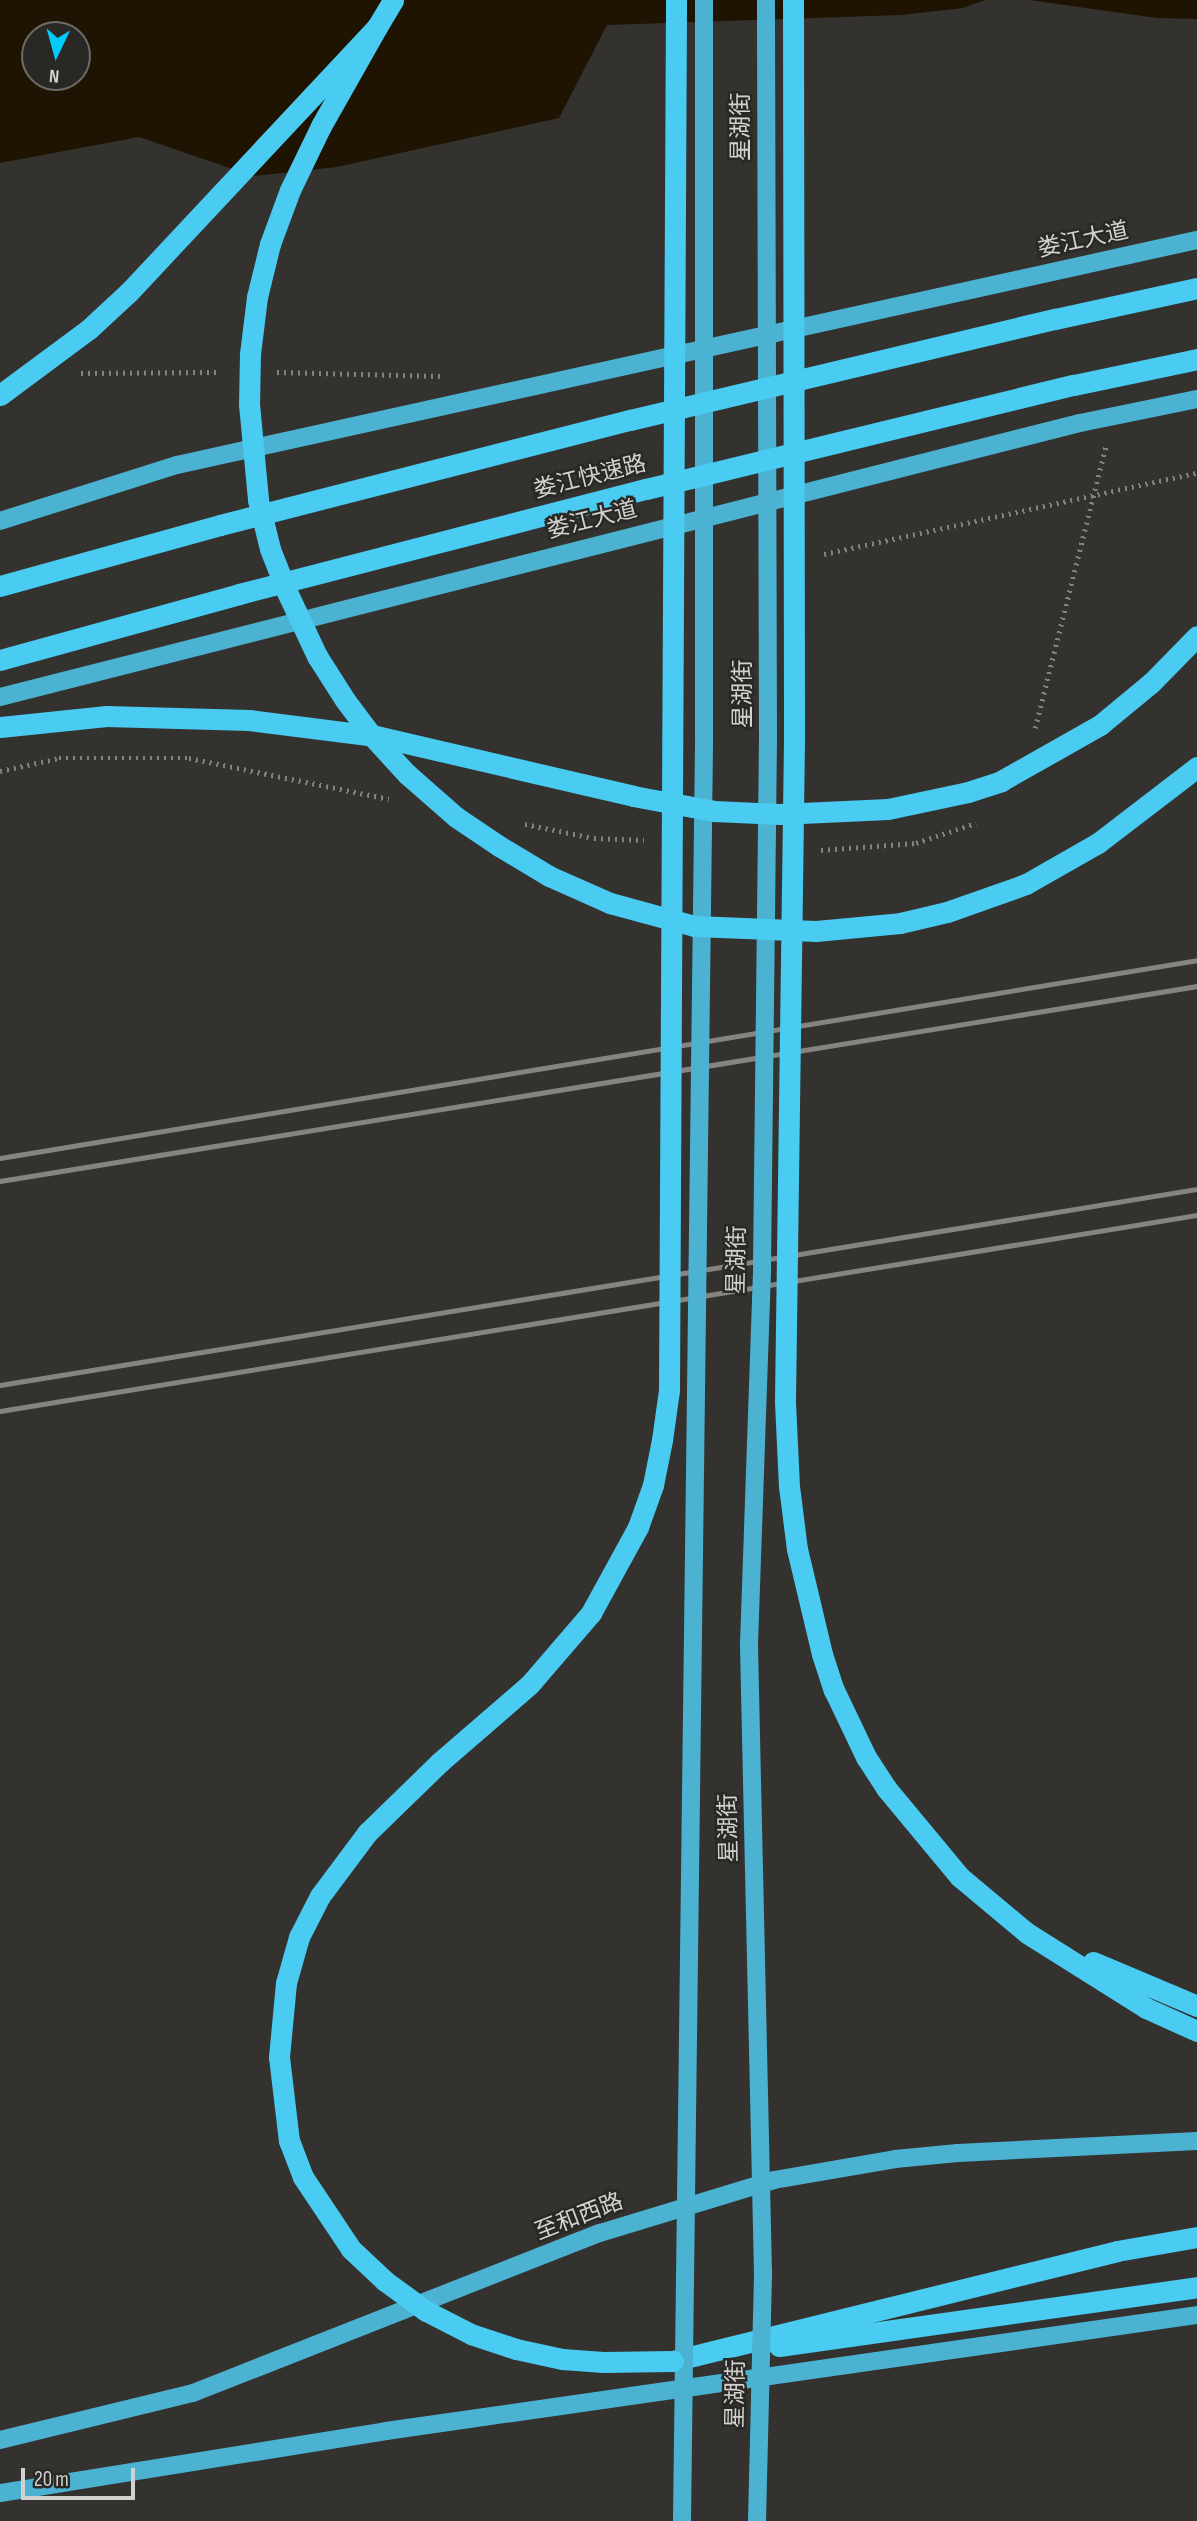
<!DOCTYPE html>
<html>
<head>
<meta charset="utf-8">
<style>
	body { margin:0 }
	#map { position:relative; width:1197px; height:2521px; overflow:hidden; background:#34322f; font-family:"Sofia Sans Condensed","Noto Sans SC",sans-serif }
	div>[style] { position:absolute }
	[style*='--x'] { left:calc(var(--x)*1px); top:calc(var(--y)*1px); width:calc(var(--w)*1px); rotate:calc(var(--a)*1deg) }
	.water>* { inset:0; background:#1e1401 }
	.path>* { height:4.5px; margin-top:-2.25px; transform-origin:0; background:repeating-linear-gradient(90deg,#83827f 0 2px,transparent 0 7px) }
	.major>* { height:18px; margin:-9px; padding:0 9px; transform-origin:9px; border-radius:9px; background:#4cb2d2 }
	.highway>* { height:21px; margin:-10.5px; padding:0 10.5px; transform-origin:10.5px; border-radius:10.5px; background:#4acbf2 }
	.rail>* { height:5px; margin:-2.5px; padding:0 2.5px; transform-origin:2.5px; border-radius:2.5px; background:#858481 }
	.path-bridge>* { height:4.5px; margin-top:-2.25px; transform-origin:0; background:repeating-linear-gradient(90deg,#83827f 0 2px,transparent 0 7px) }
	.major-bridge>* { height:18px; margin:-9px; padding:0 9px; transform-origin:9px; border-radius:9px; background:#4cb2d2 }
	.highway-bridge>* { height:21px; margin:-10.5px; padding:0 10.5px; transform-origin:10.5px; border-radius:10.5px; background:#4acbf2 }
	span { translate:-50% -50%; white-space:nowrap; text-align:center; line-height:1.15; -webkit-text-stroke:5px #2a2825; paint-order:stroke }
	.street-label { font-size:23px; color:#d2d1cf }
	.north { position:absolute; left:21px; top:21px; width:70px; height:70px; box-sizing:border-box; background:#2a2825; border:2px solid #6d6c69; border-radius:50%; rotate:185deg; font-size:19px; font-weight:700; line-height:28px; text-align:center; color:#d2d1cf }
	.north::after { content:''; display:block; margin:auto; width:24px; height:32px; background:#02cbf9; clip-path:polygon(50% 0,100% 100%,50% 72%,0 100%) }
	.scale { position:absolute; left:21px; top:2468px; width:114px; height:32px; box-sizing:border-box; border:4px solid #d2d1cf; border-top:0; padding-left:9px; font-size:21px; line-height:24px; white-space:nowrap; color:#d2d1cf; -webkit-text-stroke:5px #2a2825; paint-order:stroke }
</style>
</head>
<body>
<div id="map">
	<div class="water">
		<div style="clip-path:polygon(evenodd,0 0,985px 0,963px 8px,901px 15px,607px 25px,559px 118px,337px 167px,253px 176px,139px 137px,0 163px,0 0,35px 35px,77px 35px,77px 77px,35px 77px,35px 35px)"></div>
		<div style="clip-path:polygon(1029px 0,1197px 0,1197px 19px,1157px 18px)"></div>
	</div>
	<div class="path">
		<div style="--x:277;--y:372;--w:163;--a:1.4"></div>
		<div style="--x:81;--y:373;--w:138;--a:-0.4"></div>
		<div style="--x:1035;--y:728;--w:292;--a:-75.9"></div>
		<div style="--x:0;--y:771;--w:60;--a:-12.4"></div>
		<div style="--x:59;--y:758;--w:130;--a:0"></div>
		<div style="--x:189;--y:758;--w:204;--a:11.6"></div>
		<div style="--x:525;--y:824;--w:70;--a:11.5"></div>
		<div style="--x:594;--y:838;--w:50;--a:2.3"></div>
		<div style="--x:821;--y:850;--w:95;--a:-4.2"></div>
		<div style="--x:916;--y:843;--w:63;--a:-18.4"></div>
	</div>
	<div class="major">
		<div style="--x:0;--y:521;--w:186;--a:-17.6"></div>
		<div style="--x:177;--y:465;--w:1045;--a:-12.44"></div>
		<div style="--x:0;--y:697;--w:1114;--a:-14.24"></div>
		<div style="--x:1080;--y:423;--w:119;--a:-11.6"></div>
		<div style="--x:0;--y:2440;--w:199;--a:-13.7"></div>
		<div style="--x:193;--y:2393;--w:437;--a:-21.5"></div>
		<div style="--x:600;--y:2233;--w:182;--a:-16.9"></div>
		<div style="--x:774;--y:2180;--w:123;--a:-9.8"></div>
		<div style="--x:895;--y:2159;--w:63;--a:-5.4"></div>
		<div style="--x:958;--y:2153;--w:239;--a:-2.9"></div>
		<div style="--x:0;--y:2493;--w:391;--a:-9.1"></div>
		<div style="--x:386;--y:2431;--w:819;--a:-8.14"></div>
	</div>
	<div class="highway">
		<div style="--x:0;--y:727;--w:107;--a:-5.9"></div>
		<div style="--x:106;--y:716;--w:143;--a:1.6"></div>
		<div style="--x:249;--y:720;--w:128;--a:7.2"></div>
		<div style="--x:376;--y:736;--w:264;--a:13.1"></div>
		<div style="--x:960;--y:1877;--w:87;--a:39.9"></div>
		<div style="--x:1027;--y:1933;--w:141;--a:32.2"></div>
		<div style="--x:1146;--y:2008;--w:56;--a:24.3"></div>
		<div style="--x:1093;--y:1962;--w:113;--a:22.9"></div>
		<div style="--x:779;--y:2346;--w:422;--a:-8"></div>
		<div style="--x:673;--y:2361;--w:457;--a:-13.9"></div>
		<div style="--x:1117;--y:2251;--w:81;--a:-9.9"></div>
	</div>
	<div class="rail">
		<div style="--x:0;--y:1158;--w:1213;--a:-9.39"></div>
		<div style="--x:0;--y:1181;--w:1213;--a:-9.25"></div>
		<div style="--x:0;--y:1385;--w:1213;--a:-9.3"></div>
		<div style="--x:0;--y:1411;--w:1213;--a:-9.3"></div>
	</div>
	<div class="path-bridge">
		<div style="--x:824;--y:554;--w:382;--a:-12.3"></div>
	</div>
	<div class="major-bridge">
		<div style="--x:682;--y:2521;--w:1784;--a:-89.29"></div>
		<div style="--x:704;--y:737;--w:737;--a:-90"></div>
		<div style="--x:757;--y:2521;--w:248;--a:-88.6"></div>
		<div style="--x:763;--y:2273;--w:629;--a:-91.28"></div>
		<div style="--x:749;--y:1644;--w:377;--a:-88"></div>
		<div style="--x:762;--y:1267;--w:529;--a:-89.35"></div>
		<div style="--x:768;--y:738;--w:738;--a:-90.16"></div>
	</div>
	<div class="highway-bridge">
		<div style="--x:793;--y:0;--w:740;--a:89.92"></div>
		<div style="--x:794;--y:740;--w:662;--a:90.78"></div>
		<div style="--x:785;--y:1402;--w:84;--a:87.3"></div>
		<div style="--x:789;--y:1486;--w:64;--a:82.8"></div>
		<div style="--x:797;--y:1549;--w:108;--a:76.6"></div>
		<div style="--x:822;--y:1654;--w:38;--a:72"></div>
		<div style="--x:834;--y:1690;--w:74;--a:64.5"></div>
		<div style="--x:866;--y:1757;--w:37;--a:57"></div>
		<div style="--x:886;--y:1788;--w:116;--a:50.3"></div>
		<div style="--x:377;--y:27;--w:114;--a:119.5"></div>
		<div style="--x:321;--y:126;--w:71;--a:115.8"></div>
		<div style="--x:290;--y:190;--w:58;--a:110.3"></div>
		<div style="--x:270;--y:244;--w:55;--a:103.8"></div>
		<div style="--x:257;--y:297;--w:57;--a:97"></div>
		<div style="--x:250;--y:354;--w:50;--a:91.1"></div>
		<div style="--x:249;--y:404;--w:96;--a:84.6"></div>
		<div style="--x:258;--y:500;--w:50;--a:76.2"></div>
		<div style="--x:270;--y:549;--w:46;--a:68.4"></div>
		<div style="--x:287;--y:592;--w:71;--a:64.9"></div>
		<div style="--x:317;--y:656;--w:52;--a:57.5"></div>
		<div style="--x:345;--y:700;--w:45;--a:53.1"></div>
		<div style="--x:372;--y:736;--w:52;--a:47.4"></div>
		<div style="--x:407;--y:774;--w:65;--a:41.3"></div>
		<div style="--x:456;--y:817;--w:52;--a:34"></div>
		<div style="--x:499;--y:846;--w:58;--a:31"></div>
		<div style="--x:549;--y:876;--w:67;--a:23.9"></div>
		<div style="--x:610;--y:903;--w:87;--a:15.3"></div>
		<div style="--x:694;--y:926;--w:122;--a:2.3"></div>
		<div style="--x:816;--y:931;--w:84;--a:-5.4"></div>
		<div style="--x:900;--y:923;--w:48;--a:-13.2"></div>
		<div style="--x:947;--y:912;--w:84;--a:-19.5"></div>
		<div style="--x:1026;--y:884;--w:83;--a:-29.7"></div>
		<div style="--x:1098;--y:843;--w:125;--a:-37.5"></div>
		<div style="--x:0;--y:395;--w:111;--a:-36.6"></div>
		<div style="--x:89;--y:329;--w:54;--a:-42.8"></div>
		<div style="--x:129;--y:292;--w:363;--a:-46.9"></div>
		<div style="--x:377;--y:27;--w:31;--a:-59"></div>
		<div style="--x:0;--y:586;--w:228;--a:-15.5"></div>
		<div style="--x:220;--y:525;--w:423;--a:-14.4"></div>
		<div style="--x:630;--y:420;--w:437;--a:-13.4"></div>
		<div style="--x:1055;--y:319;--w:145;--a:-12.3"></div>
		<div style="--x:0;--y:660;--w:248;--a:-15.4"></div>
		<div style="--x:239;--y:594;--w:420;--a:-14.5"></div>
		<div style="--x:646;--y:489;--w:440;--a:-13.7"></div>
		<div style="--x:1074;--y:385;--w:126;--a:-11.9"></div>
		<div style="--x:633;--y:796;--w:82;--a:10.5"></div>
		<div style="--x:714;--y:811;--w:66;--a:2.6"></div>
		<div style="--x:780;--y:814;--w:108;--a:-2.7"></div>
		<div style="--x:888;--y:809;--w:82;--a:-12"></div>
		<div style="--x:968;--y:792;--w:35;--a:-18"></div>
		<div style="--x:1001;--y:781;--w:114;--a:-29.5"></div>
		<div style="--x:1100;--y:725;--w:67;--a:-39.6"></div>
		<div style="--x:1152;--y:682;--w:64;--a:-45.6"></div>
		<div style="--x:673;--y:2361;--w:70;--a:179.2"></div>
		<div style="--x:603;--y:2362;--w:41;--a:-175.8"></div>
		<div style="--x:562;--y:2359;--w:47;--a:-167.7"></div>
		<div style="--x:516;--y:2349;--w:47;--a:-161.6"></div>
		<div style="--x:471;--y:2334;--w:51;--a:-152.9"></div>
		<div style="--x:426;--y:2311;--w:51;--a:-143.8"></div>
		<div style="--x:385;--y:2281;--w:47;--a:-136.7"></div>
		<div style="--x:351;--y:2249;--w:87;--a:-123.7"></div>
		<div style="--x:303;--y:2177;--w:39;--a:-111"></div>
		<div style="--x:289;--y:2141;--w:85;--a:-96.8"></div>
		<div style="--x:279;--y:2057;--w:74;--a:-84.6"></div>
		<div style="--x:286;--y:1983;--w:48;--a:-74.2"></div>
		<div style="--x:299;--y:1937;--w:46;--a:-62.9"></div>
		<div style="--x:320;--y:1896;--w:79;--a:-53.3"></div>
		<div style="--x:367;--y:1833;--w:102;--a:-44.2"></div>
		<div style="--x:440;--y:1762;--w:119;--a:-40.9"></div>
		<div style="--x:530;--y:1684;--w:94;--a:-49.3"></div>
		<div style="--x:591;--y:1613;--w:98;--a:-61.3"></div>
		<div style="--x:638;--y:1527;--w:45;--a:-70.3"></div>
		<div style="--x:653;--y:1485;--w:46;--a:-78.7"></div>
		<div style="--x:662;--y:1440;--w:50;--a:-82"></div>
		<div style="--x:669;--y:1390;--w:1390;--a:-89.71"></div>
	</div>
	<div class="street-label">
		<span style="left:741px;top:127px;rotate:-90deg">星湖街</span>
		<span style="left:1083px;top:240px;rotate:-12deg">娄江大道</span>
		<span style="left:590px;top:477px;rotate:-14deg">娄江快速路</span>
		<span style="left:592px;top:520px;rotate:-14deg">娄江大道</span>
		<span style="left:743px;top:694px;rotate:-90deg">星湖街</span>
		<span style="left:737px;top:1260px;rotate:-89deg">星湖街</span>
		<span style="left:729px;top:1828px;rotate:-91deg">星湖街</span>
		<span style="left:579px;top:2217px;rotate:-21deg">至和西路</span>
		<span style="left:736px;top:2394px;rotate:-89deg">星湖街</span>
	</div>
	<div class="north">N</div>
	<div class="scale">20 m</div>
</div>
</body>
</html>
